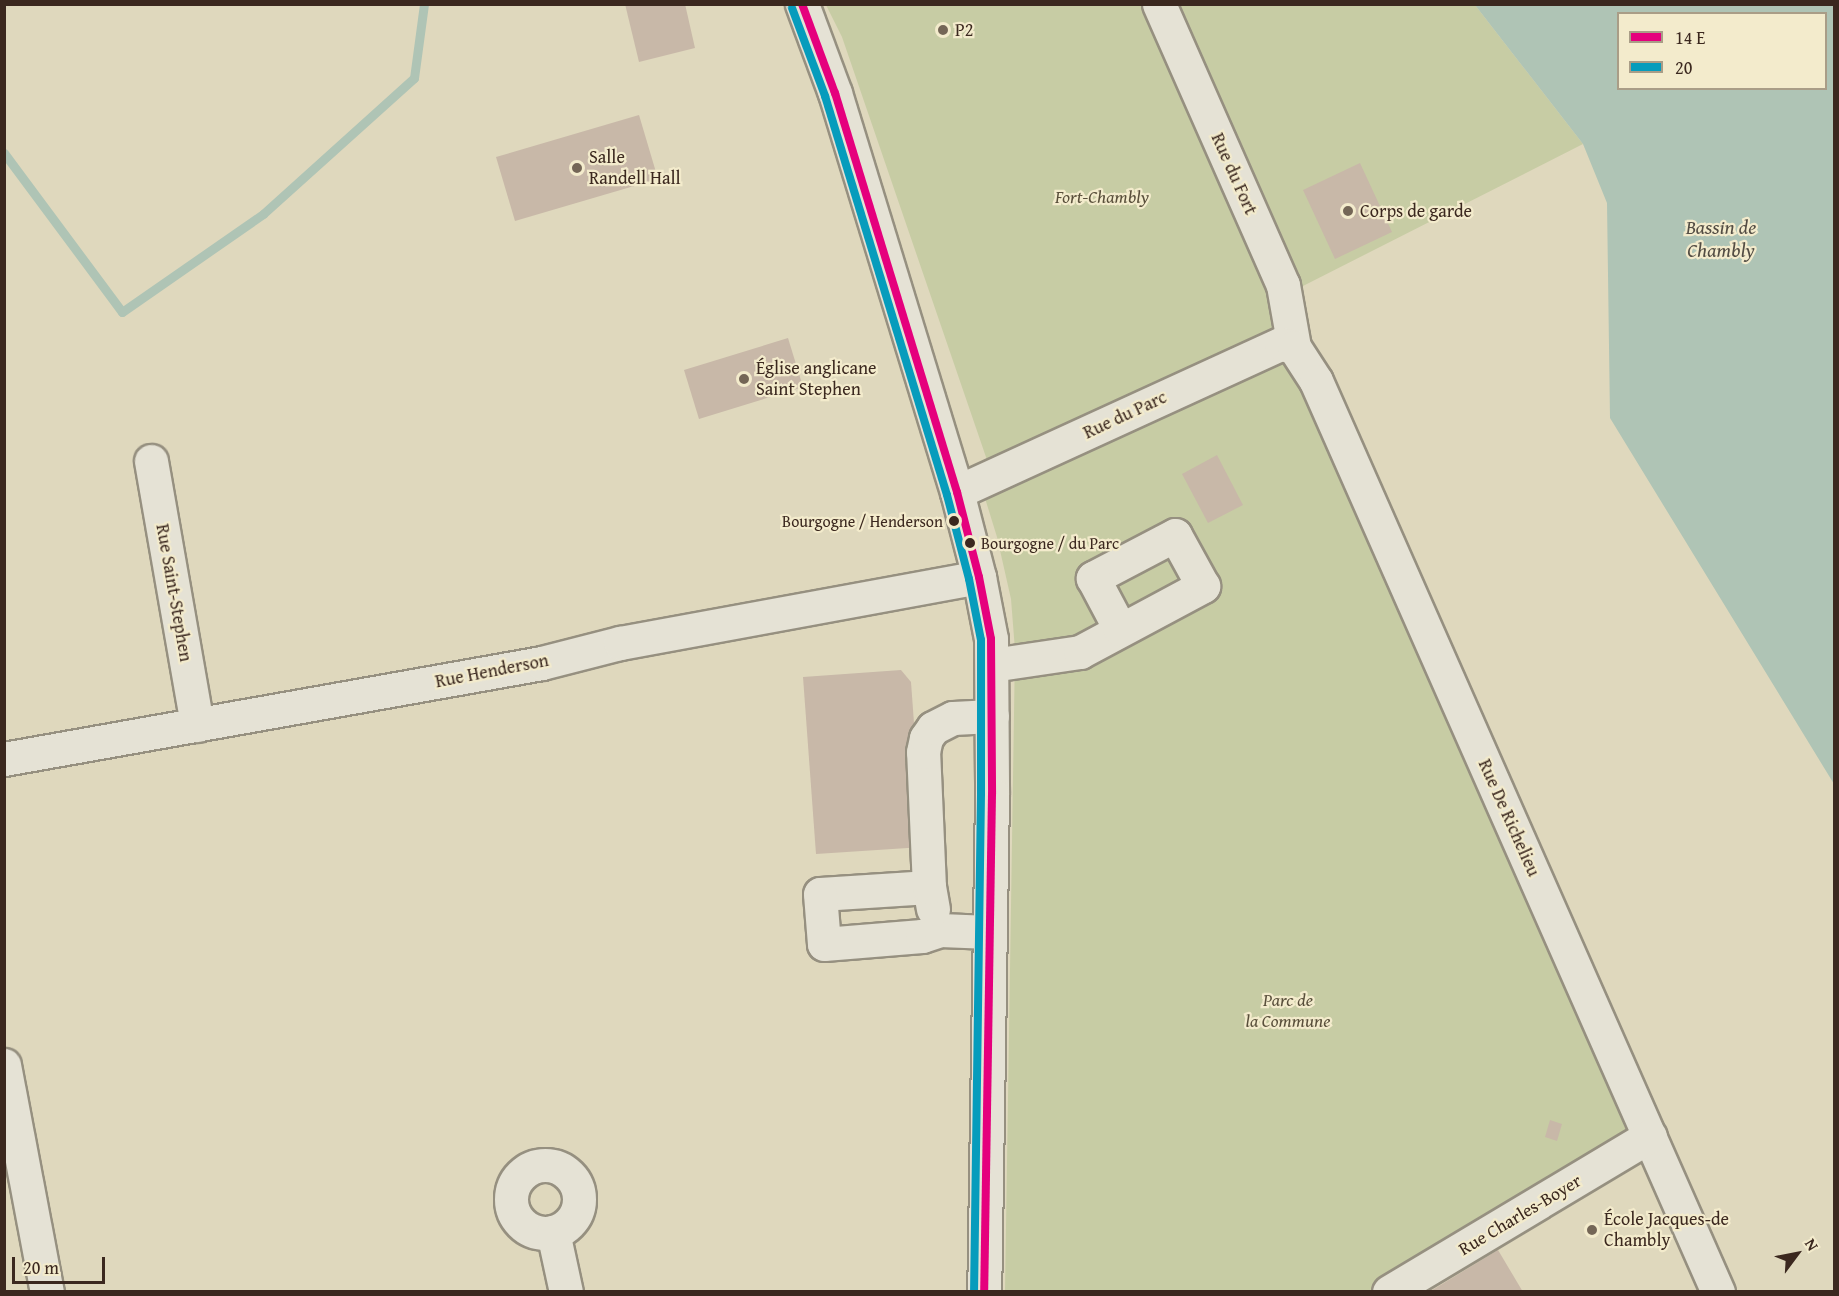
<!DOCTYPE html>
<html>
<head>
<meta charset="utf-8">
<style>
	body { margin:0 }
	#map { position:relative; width:1839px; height:1296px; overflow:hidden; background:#dfd8bd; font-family:"Gentium Book Plus",serif }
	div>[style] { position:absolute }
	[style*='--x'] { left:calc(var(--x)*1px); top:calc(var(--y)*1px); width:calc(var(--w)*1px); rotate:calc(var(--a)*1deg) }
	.green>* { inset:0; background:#c7cca4 }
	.water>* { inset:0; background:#afc4b5 }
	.stream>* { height:9px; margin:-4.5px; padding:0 4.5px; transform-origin:4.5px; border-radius:4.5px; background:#afc4b5 }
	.building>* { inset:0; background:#c8b8a8 }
	.roads { filter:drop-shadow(2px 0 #969080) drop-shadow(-2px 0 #969080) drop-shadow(0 2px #969080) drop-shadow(0 -2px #969080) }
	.minor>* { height:33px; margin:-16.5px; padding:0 16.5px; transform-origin:16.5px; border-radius:16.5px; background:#e5e2d5 }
	.minor>.ring { margin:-16.5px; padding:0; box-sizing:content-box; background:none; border:33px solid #e5e2d5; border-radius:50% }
	.bus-1>* { height:8px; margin:-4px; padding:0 4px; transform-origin:4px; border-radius:4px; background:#e5007d }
	.bus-2>* { height:8px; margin:-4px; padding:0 4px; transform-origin:4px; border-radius:4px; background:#069cbc }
	.dots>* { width:16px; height:16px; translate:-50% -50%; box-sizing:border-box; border:3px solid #f3ebcc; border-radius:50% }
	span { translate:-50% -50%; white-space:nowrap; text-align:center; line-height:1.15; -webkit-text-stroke:4.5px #f3ebcc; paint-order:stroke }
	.bus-label { font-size:16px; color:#3b281f }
	.right { translate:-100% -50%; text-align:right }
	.left { translate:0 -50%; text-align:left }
	.poi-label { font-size:18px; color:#3b281f }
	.street-label { font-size:18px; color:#3b281f }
	.park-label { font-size:18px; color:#594f3b; font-style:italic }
	.water-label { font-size:20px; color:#534d44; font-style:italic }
	.frame { position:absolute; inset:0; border:6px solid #3b281f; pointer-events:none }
	.legend { position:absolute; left:1617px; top:12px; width:210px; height:78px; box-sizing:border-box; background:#f3ebcc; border:2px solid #a99d87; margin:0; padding:8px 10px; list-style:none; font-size:18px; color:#3b281f }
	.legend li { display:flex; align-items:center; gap:12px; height:30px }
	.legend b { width:30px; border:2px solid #a99d87 }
	.north { position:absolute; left:1767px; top:1224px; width:60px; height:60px; -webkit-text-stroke:4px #f3ebcc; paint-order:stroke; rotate:58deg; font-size:16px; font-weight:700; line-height:24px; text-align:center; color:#3b281f }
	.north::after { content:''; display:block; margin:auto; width:21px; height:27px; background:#3b281f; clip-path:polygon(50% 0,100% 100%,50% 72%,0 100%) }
	.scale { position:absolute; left:12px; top:1257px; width:93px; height:27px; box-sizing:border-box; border:3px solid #3b281f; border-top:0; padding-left:8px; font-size:18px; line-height:21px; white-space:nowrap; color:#3b281f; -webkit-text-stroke:4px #f3ebcc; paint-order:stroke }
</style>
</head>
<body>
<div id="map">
	<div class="green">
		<div style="clip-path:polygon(826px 5px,1475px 5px,1583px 144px,1303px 286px,1299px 321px,987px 460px,842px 37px)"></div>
		<div style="clip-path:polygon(1281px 344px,1650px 1136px,1389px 1291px,1005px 1291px,1015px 650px,1011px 599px,997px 537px,980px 482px)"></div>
	</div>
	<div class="water">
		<div style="clip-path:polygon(evenodd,1475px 5px,1834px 5px,1834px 784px,1610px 418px,1607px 203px,1583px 144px,1475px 5px,1618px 14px,1826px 14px,1826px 88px,1618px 88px,1618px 14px)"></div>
	</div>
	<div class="stream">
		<div style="--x:4;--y:153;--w:198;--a:53.4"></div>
		<div style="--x:122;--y:312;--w:172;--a:-34.8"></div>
		<div style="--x:263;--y:214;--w:203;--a:-42"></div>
		<div style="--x:414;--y:78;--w:75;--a:-82.3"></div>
	</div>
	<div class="building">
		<div style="clip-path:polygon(625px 4px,685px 4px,695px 48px,639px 62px)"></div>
		<div style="clip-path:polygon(639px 115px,658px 179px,515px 221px,496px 157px)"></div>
		<div style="clip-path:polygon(1360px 163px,1392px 232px,1335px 259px,1303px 190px)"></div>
		<div style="clip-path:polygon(788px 338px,803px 387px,699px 419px,684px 370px)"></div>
		<div style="clip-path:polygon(1217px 455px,1243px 505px,1208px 523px,1182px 474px)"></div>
		<div style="clip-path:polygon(901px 670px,911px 682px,923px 847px,816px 854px,803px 677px)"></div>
		<div style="clip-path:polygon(1550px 1120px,1562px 1124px,1557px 1141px,1545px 1137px)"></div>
		<div style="clip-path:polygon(1498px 1250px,1523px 1292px,1429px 1292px)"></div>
	</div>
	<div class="roads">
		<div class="minor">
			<div style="--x:802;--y:4;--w:95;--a:69.7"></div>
			<div style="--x:835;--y:93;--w:417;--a:73"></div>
			<div style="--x:957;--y:492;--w:88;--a:75.5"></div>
			<div style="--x:979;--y:577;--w:63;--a:79"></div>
			<div style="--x:991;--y:639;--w:155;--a:89.6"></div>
			<div style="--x:992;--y:794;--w:498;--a:90.9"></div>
			<div style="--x:1159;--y:4;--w:307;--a:66.2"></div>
			<div style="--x:1283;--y:285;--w:63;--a:79.9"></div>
			<div style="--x:151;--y:461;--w:268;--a:80.1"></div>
			<div style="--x:957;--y:492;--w:356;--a:-24.6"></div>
			<div style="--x:1281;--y:344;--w:13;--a:13"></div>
			<div style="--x:1294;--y:347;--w:40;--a:57.1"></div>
			<div style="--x:1316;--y:381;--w:996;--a:66.19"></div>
			<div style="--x:992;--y:665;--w:89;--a:-8.4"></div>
			<div style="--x:1080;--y:652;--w:140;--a:-28.2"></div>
			<div style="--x:1203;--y:586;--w:58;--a:-118.8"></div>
			<div style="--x:1175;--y:535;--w:93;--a:152.3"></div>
			<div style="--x:1093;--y:578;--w:58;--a:62.1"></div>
			<div style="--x:4;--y:759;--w:546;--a:-10.12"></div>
			<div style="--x:542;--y:663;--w:81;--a:-14.4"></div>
			<div style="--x:620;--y:643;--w:365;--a:-10.4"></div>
			<div style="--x:929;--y:887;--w:109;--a:176.3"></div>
			<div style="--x:820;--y:894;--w:50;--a:85.4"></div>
			<div style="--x:824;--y:944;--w:98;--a:-4.7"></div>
			<div style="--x:922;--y:936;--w:19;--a:-18"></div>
			<div style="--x:940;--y:930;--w:50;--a:2.3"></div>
			<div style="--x:933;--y:909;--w:22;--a:-100"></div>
			<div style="--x:929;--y:887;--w:135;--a:-92.5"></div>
			<div style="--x:923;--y:752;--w:14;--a:-78"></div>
			<div style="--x:926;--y:738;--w:12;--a:-55"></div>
			<div style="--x:933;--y:728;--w:22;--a:-27"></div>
			<div style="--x:953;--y:718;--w:39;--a:-3"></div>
			<div style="--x:4;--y:1065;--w:231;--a:79.3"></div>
			<div class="ring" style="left:511px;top:1165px;width:35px;height:35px"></div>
			<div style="--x:553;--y:1232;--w:61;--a:77.8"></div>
			<div style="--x:1389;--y:1292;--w:304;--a:-30.9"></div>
		</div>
	</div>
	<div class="bus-1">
		<div style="--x:802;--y:4;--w:95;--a:69.7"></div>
		<div style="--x:835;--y:93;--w:417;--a:73"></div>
		<div style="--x:957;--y:492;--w:88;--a:75.5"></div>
		<div style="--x:979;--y:577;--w:63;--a:79"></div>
		<div style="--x:991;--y:639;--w:155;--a:89.6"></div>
		<div style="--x:992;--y:794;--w:498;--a:90.9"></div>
	</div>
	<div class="bus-2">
		<div style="--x:792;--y:8;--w:94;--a:69.4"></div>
		<div style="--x:825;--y:96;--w:417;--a:73"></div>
		<div style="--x:947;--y:495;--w:87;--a:75.3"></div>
		<div style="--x:969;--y:579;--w:62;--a:78.9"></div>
		<div style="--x:981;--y:640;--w:154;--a:90"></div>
		<div style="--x:981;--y:794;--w:498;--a:90.8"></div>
	</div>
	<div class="dots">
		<div style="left:943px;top:30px;background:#746656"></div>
		<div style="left:577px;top:168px;background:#746656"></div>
		<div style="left:1348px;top:211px;background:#746656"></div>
		<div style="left:744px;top:379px;background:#746656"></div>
		<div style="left:954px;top:521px;background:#3b281f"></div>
		<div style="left:970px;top:543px;background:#3b281f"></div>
		<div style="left:1592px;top:1230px;background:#746656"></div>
	</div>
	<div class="bus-label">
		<span class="right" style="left:943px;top:521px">Bourgogne / Henderson</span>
		<span class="left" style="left:981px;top:543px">Bourgogne / du Parc</span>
	</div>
	<div class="poi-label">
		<span class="left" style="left:955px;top:30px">P2</span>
		<span class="left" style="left:589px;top:168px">Salle<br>Randell Hall</span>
		<span class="left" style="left:1360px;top:211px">Corps de garde</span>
		<span class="left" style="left:756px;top:379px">Église anglicane<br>Saint Stephen</span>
		<span class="left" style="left:1604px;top:1230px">École Jacques-de<br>Chambly</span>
	</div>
	<div class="street-label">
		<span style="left:1234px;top:174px;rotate:66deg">Rue du Fort</span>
		<span style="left:1125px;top:415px;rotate:-25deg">Rue du Parc</span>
		<span style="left:174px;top:593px;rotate:80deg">Rue Saint-Stephen</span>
		<span style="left:492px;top:671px;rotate:-11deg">Rue Henderson</span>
		<span style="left:1509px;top:818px;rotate:66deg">Rue De Richelieu</span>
		<span style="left:1520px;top:1215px;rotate:-31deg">Rue Charles-Boyer</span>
	</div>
	<div class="park-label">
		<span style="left:1102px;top:197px">Fort-Chambly</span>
		<span style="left:1288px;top:1011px">Parc de<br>la Commune</span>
	</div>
	<div class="water-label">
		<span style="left:1721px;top:238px">Bassin de<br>Chambly</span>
	</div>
	<div class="frame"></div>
	<ul class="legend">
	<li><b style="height:8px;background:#e5007d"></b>14 E</li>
	<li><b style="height:8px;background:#069cbc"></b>20</li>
	</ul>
	<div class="north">N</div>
	<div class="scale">20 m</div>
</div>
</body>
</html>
